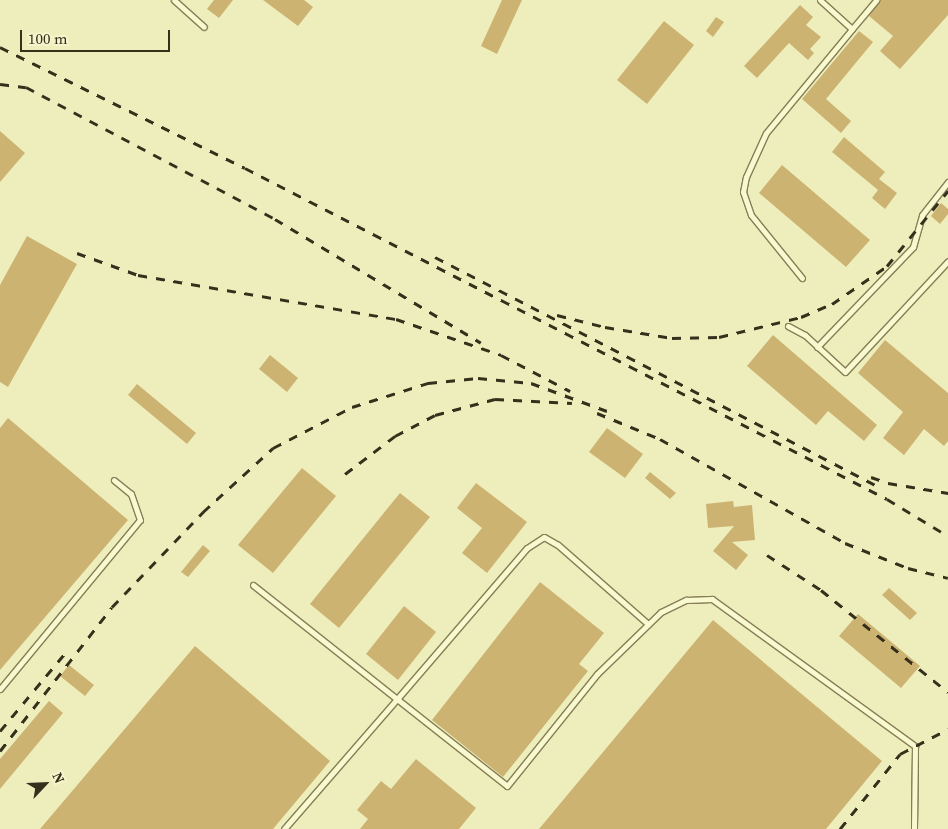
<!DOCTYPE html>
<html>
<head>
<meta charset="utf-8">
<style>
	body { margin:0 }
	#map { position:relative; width:948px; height:829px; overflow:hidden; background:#eeeebd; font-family:"Source Serif 4",serif }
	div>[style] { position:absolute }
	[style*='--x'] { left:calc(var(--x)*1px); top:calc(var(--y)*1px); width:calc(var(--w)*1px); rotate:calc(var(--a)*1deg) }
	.building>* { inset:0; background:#cdb372 }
	.roads { filter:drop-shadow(1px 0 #867e56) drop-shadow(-1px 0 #867e56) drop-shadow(0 1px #867e56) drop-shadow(0 -1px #867e56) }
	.lane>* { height:5px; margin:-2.5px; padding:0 2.5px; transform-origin:2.5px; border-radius:2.5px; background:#f9f9d0 }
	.rail>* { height:3px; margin-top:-1.5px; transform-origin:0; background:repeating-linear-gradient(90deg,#352f1b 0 9px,transparent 0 18px) }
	span { translate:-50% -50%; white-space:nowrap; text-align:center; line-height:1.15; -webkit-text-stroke:5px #f5f5cc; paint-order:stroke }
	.north { position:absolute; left:20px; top:759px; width:50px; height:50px; -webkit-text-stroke:4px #f5f5cc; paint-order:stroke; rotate:65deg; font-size:14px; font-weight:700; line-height:20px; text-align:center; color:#352f1b }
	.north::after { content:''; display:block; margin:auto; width:18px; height:22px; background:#352f1b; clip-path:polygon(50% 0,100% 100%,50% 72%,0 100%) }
	.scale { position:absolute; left:20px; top:30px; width:150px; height:22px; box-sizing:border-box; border:2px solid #352f1b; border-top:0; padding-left:6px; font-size:15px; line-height:18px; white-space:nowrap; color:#352f1b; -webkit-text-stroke:4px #f5f5cc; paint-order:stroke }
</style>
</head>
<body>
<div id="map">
	<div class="building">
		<div style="clip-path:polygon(214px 0,233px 0,219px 18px,207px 9px)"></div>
		<div style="clip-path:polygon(263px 0,304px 0,313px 7px,298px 26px)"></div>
		<div style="clip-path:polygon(502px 0,522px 0,497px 54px,481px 46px)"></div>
		<div style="clip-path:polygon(880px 0,948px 0,948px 15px,900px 69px,880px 51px,893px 36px,869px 16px)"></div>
		<div style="clip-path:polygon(800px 5px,813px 17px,806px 25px,821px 37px,810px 49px,814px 53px,808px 60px,789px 43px,757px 78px,744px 66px)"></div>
		<div style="clip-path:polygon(716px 17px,724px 22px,713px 37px,706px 31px)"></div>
		<div style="clip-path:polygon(664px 21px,694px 45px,647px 104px,617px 80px)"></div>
		<div style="clip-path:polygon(859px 31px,873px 42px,826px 99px,851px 121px,841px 133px,802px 99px)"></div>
		<div style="clip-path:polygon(0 131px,25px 153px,0 182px)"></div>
		<div style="clip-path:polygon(844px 137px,885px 172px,879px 179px,897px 193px,885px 209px,872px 198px,878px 190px,832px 152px)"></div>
		<div style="clip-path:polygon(782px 165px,870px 240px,846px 267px,759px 193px)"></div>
		<div style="clip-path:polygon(941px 203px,948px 209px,948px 214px,940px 224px,931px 216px)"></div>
		<div style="clip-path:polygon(27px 236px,77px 264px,8px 387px,0 382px,0 285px)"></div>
		<div style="clip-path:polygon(773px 335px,877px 425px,864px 441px,828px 411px,816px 425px,747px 366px)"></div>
		<div style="clip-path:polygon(885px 340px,948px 393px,948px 441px,944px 446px,924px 429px,904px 455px,883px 438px,903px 412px,858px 373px)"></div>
		<div style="clip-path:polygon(270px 355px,298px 378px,287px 392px,259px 369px)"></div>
		<div style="clip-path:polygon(137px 384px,196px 433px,187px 444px,128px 395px)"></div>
		<div style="clip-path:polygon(8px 418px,128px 520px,0 670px,0 428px)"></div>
		<div style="clip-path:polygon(607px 428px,643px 454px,625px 478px,589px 452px)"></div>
		<div style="clip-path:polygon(302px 468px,336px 496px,273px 573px,238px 545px)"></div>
		<div style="clip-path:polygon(650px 472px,676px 493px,670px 499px,645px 478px)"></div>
		<div style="clip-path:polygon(476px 483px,527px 522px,487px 573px,462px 553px,482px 528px,457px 508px)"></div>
		<div style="clip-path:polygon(400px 493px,430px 517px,339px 628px,310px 604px)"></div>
		<div style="clip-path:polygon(733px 501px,734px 507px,752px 505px,755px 540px,732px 542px,748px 555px,736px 570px,713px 551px,734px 526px,708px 528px,706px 504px)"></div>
		<div style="clip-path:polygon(203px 545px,210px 551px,188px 577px,181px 572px)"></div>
		<div style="clip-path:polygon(540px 582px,604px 633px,579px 664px,588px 671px,503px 777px,432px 720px)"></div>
		<div style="clip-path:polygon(889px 588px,917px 613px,910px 620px,882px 595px)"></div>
		<div style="clip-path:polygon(404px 606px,436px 632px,398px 680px,366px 654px)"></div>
		<div style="clip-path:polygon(858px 614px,920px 666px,901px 688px,839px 636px)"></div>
		<div style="clip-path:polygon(713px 620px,882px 761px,826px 829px,539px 829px)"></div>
		<div style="clip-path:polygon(195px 646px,330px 761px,273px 829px,40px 829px)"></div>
		<div style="clip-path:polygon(69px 665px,94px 685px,85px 696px,60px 676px)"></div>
		<div style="clip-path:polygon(49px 701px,63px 713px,0 789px,0 759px)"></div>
		<div style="clip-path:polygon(416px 759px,476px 808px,459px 829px,360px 829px,368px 819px,357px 810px,381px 781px,391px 789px)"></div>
	</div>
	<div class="roads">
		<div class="lane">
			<div style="--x:174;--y:0;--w:40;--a:42"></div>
			<div style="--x:820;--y:0;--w:43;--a:42.2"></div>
			<div style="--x:852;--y:29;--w:38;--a:-50"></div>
			<div style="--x:802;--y:278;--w:81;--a:-129"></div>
			<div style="--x:751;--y:215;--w:24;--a:-109"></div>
			<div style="--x:743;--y:192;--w:15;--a:-79"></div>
			<div style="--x:746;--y:177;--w:48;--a:-65.6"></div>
			<div style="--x:766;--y:133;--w:135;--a:-50.4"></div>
			<div style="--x:788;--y:326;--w:19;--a:28"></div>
			<div style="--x:805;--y:335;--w:54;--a:42.8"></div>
			<div style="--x:845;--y:372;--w:151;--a:-47.1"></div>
			<div style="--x:817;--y:347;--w:139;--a:-46.2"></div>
			<div style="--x:913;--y:247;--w:33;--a:-74"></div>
			<div style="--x:922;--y:215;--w:42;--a:-51.8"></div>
			<div style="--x:253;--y:585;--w:184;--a:38.4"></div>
			<div style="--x:397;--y:699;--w:199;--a:-49.3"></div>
			<div style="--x:527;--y:548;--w:20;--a:-33"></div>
			<div style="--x:544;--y:537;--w:16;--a:30"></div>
			<div style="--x:558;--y:545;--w:120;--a:41.3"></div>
			<div style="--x:0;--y:689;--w:219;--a:-50.4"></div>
			<div style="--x:140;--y:520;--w:28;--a:-109"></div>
			<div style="--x:131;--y:494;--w:22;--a:-141"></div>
			<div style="--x:284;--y:829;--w:172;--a:-49"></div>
			<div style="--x:397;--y:699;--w:140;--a:38.3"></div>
			<div style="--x:507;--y:786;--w:144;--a:-51.2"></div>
			<div style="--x:597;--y:674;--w:89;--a:-44.1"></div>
			<div style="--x:661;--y:612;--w:28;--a:-26"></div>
			<div style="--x:686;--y:600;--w:26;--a:-2"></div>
			<div style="--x:712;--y:599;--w:251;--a:35.9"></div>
			<div style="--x:915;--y:746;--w:83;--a:90.7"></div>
		</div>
	</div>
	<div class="rail">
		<div style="--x:0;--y:47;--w:273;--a:26.3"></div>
		<div style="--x:245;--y:168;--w:722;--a:27.27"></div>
		<div style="--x:887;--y:499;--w:71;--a:31.2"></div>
		<div style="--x:0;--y:84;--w:26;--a:7"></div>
		<div style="--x:26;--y:87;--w:282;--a:27.9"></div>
		<div style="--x:275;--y:219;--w:240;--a:31"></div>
		<div style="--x:77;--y:253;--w:65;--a:19.8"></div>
		<div style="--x:138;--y:275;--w:262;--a:9.7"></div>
		<div style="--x:396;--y:319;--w:111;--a:18.9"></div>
		<div style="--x:501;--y:355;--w:78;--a:27.6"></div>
		<div style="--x:435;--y:257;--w:500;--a:27.38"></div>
		<div style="--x:557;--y:315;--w:49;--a:14"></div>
		<div style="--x:605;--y:327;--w:68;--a:9.3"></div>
		<div style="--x:672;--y:338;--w:47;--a:-1.2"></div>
		<div style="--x:719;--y:337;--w:84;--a:-13.7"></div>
		<div style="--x:801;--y:317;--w:34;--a:-23"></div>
		<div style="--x:832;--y:304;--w:67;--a:-34.6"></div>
		<div style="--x:887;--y:266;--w:97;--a:-50.9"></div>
		<div style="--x:597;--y:413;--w:68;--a:22.4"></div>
		<div style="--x:660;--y:439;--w:212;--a:29.3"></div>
		<div style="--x:845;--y:543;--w:68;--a:21.6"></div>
		<div style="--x:908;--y:568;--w:41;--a:14"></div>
		<div style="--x:345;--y:474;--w:63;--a:-37.2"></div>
		<div style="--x:395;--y:436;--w:45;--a:-27.7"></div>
		<div style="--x:435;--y:415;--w:62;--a:-14.9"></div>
		<div style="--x:495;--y:399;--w:77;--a:3"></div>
		<div style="--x:871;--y:477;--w:18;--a:19"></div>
		<div style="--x:888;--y:483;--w:61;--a:9.5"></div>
		<div style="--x:767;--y:555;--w:64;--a:32.9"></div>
		<div style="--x:821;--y:590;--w:163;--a:38.8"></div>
		<div style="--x:0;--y:731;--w:103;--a:-50.1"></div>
		<div style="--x:0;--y:751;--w:182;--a:-52.1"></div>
		<div style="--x:112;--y:607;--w:132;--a:-46.2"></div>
		<div style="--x:203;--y:512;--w:95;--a:-42.4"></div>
		<div style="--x:273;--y:448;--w:89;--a:-27.4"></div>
		<div style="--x:352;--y:407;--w:80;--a:-17.5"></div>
		<div style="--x:428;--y:383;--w:50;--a:-5.7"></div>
		<div style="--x:478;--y:378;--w:53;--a:5.4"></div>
		<div style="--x:531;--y:383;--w:81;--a:20.2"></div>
		<div style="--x:840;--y:829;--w:96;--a:-51.3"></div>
		<div style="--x:900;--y:754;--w:54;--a:-27.5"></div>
	</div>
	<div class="north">N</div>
	<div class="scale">100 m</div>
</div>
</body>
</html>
